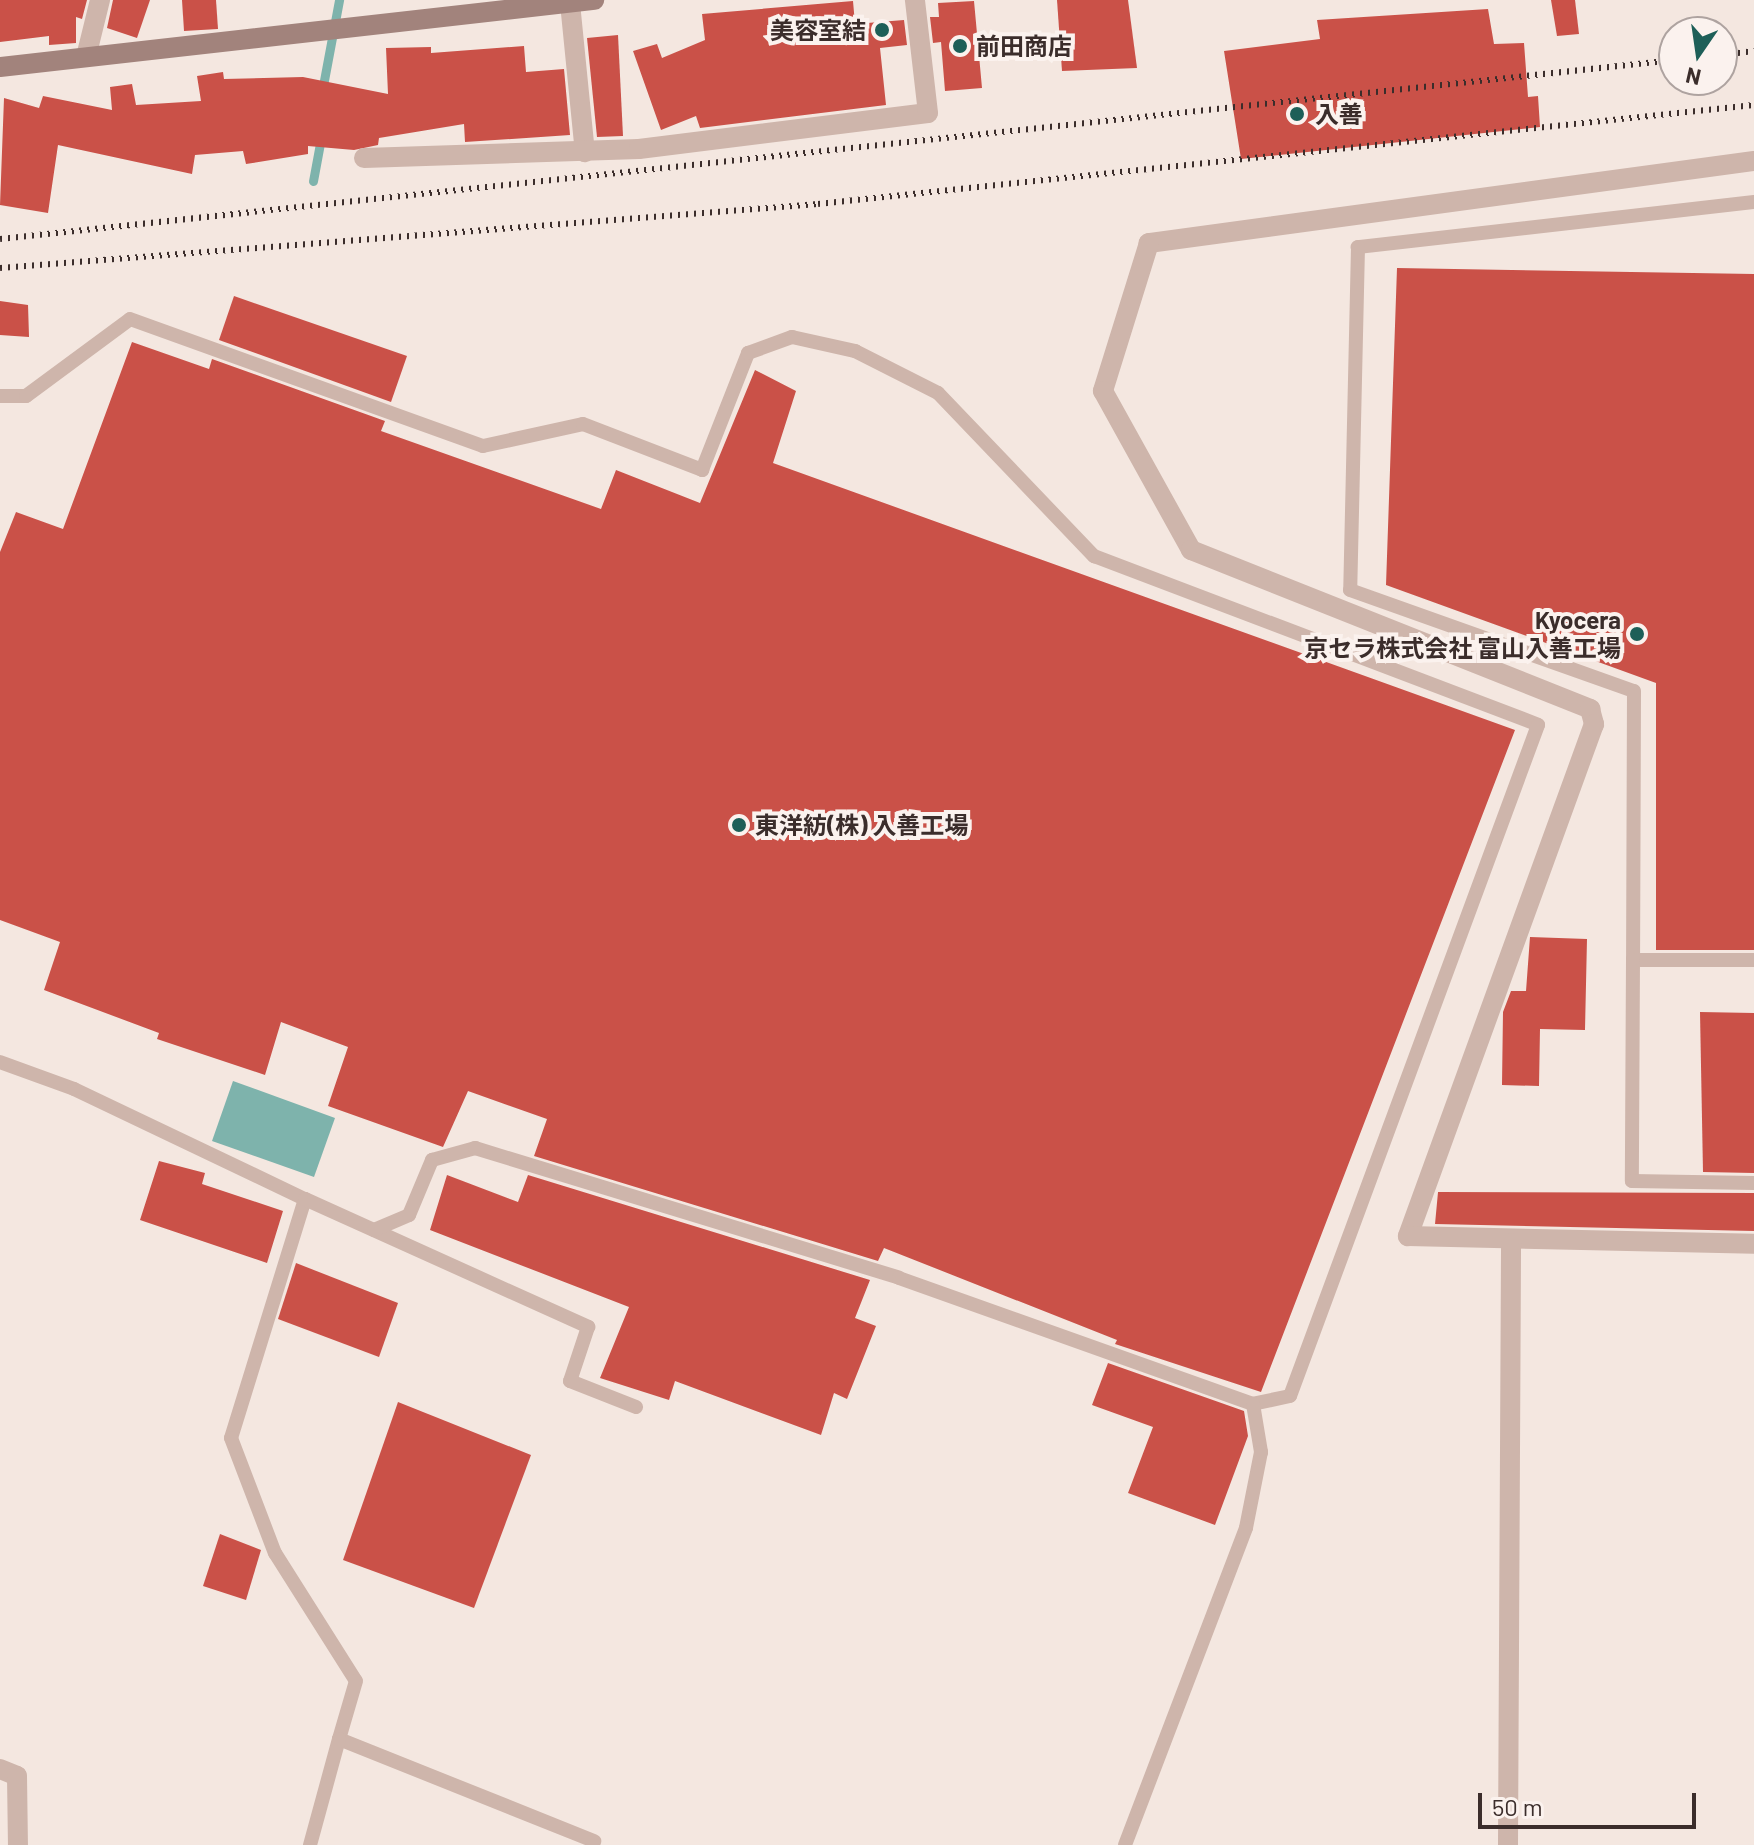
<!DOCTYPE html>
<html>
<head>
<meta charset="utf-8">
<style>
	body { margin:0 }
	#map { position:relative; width:1754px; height:1845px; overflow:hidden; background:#f4e7e0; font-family:Barlow,"Noto Sans JP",sans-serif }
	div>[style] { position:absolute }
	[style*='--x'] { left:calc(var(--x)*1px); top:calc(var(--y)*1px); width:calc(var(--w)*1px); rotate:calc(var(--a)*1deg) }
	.water>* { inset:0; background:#7eb3ac }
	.stream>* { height:9px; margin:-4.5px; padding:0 4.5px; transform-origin:4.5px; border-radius:4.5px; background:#7eb3ac }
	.building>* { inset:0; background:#ca5148 }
	.lane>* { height:14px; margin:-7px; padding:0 7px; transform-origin:7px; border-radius:7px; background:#ceb5ab }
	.street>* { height:20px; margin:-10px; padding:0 10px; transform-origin:10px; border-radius:10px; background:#ceb5ab }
	.secondary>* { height:20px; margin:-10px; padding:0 10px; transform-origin:10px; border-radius:10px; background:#a2837c }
	.rail>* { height:6px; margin-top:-3px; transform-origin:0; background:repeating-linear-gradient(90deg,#3b2d2b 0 2px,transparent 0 8px) }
	.dots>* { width:22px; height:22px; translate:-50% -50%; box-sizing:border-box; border:4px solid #fbf2ee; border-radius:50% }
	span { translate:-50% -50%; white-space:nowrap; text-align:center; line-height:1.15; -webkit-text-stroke:8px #fbf2ee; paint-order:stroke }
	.poi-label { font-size:24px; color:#3b2d2b; font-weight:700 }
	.right { translate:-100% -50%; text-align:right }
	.left { translate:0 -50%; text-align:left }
	.north { position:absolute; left:1658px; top:16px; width:80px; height:80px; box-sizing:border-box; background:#fbf2ee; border:2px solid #aea3a0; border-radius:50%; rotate:193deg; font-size:22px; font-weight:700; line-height:32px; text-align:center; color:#3b2d2b }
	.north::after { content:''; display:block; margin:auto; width:28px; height:36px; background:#1e5f58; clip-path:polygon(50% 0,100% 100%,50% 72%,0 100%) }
	.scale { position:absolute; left:1478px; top:1793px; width:218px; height:36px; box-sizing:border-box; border:4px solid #3b2d2b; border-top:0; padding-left:10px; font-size:24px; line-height:28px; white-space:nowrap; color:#3b2d2b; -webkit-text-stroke:6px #fbf2ee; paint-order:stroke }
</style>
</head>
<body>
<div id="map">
	<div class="water">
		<div style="clip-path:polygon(233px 1081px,335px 1118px,314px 1177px,212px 1141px)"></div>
	</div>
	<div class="stream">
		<div style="--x:322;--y:91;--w:93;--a:-79.4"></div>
		<div style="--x:313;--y:181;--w:44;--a:-79.5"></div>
	</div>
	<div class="building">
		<div style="clip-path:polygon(0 0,87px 0,82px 19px,76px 17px,76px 43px,49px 45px,49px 36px,0 42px)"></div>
		<div style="clip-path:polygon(113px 0,150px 0,137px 38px,107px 28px)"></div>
		<div style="clip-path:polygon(182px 0,216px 0,218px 29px,184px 31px)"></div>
		<div style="clip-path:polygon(1057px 0,1128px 0,1137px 68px,1062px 71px)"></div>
		<div style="clip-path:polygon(1551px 0,1575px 0,1579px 34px,1557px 36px)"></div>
		<div style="clip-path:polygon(853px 1px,855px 24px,904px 20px,907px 45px,880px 48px,886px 105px,700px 128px,696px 116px,661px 130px,633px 51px,657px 44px,662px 58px,705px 40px,702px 14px)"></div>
		<div style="clip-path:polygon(974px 1px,982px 88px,945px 91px,941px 42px,933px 43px,930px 17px,939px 17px,938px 3px)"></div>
		<div style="clip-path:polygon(1488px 9px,1494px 44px,1524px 43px,1528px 97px,1538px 96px,1540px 127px,1241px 159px,1224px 51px,1320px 39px,1317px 20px)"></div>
		<div style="clip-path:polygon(618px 35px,623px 136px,597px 137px,587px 38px)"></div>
		<div style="clip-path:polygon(524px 46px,526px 72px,564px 69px,570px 135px,465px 142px,464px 124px,379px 138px,378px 145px,354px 150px,308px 146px,308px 154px,246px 164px,243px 151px,195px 155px,192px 174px,58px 145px,48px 213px,0 205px,4px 98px,39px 108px,43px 96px,112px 110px,110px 87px,132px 84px,136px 105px,201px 101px,197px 76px,223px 72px,224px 79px,303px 77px,388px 94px,386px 48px,431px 47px,431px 53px)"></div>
		<div style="clip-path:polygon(1397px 268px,1754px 274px,1754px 950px,1656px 950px,1656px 683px,1386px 585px)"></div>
		<div style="clip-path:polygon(234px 296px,407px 356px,391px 402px,219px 340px)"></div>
		<div style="clip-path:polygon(0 301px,28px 305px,29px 337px,0 335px)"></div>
		<div style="clip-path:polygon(132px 342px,209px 369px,212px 359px,385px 421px,381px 431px,601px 509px,616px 470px,700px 503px,755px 370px,796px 391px,773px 463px,1515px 730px,1261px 1392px,1115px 1344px,1117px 1340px,884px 1248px,878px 1261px,534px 1156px,547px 1119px,468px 1091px,443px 1147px,328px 1106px,348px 1047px,281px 1022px,265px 1075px,157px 1039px,159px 1033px,44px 990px,60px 942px,0 920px,0 552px,16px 512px,63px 529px)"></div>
		<div style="clip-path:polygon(1530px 937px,1587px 939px,1585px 1030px,1540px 1029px,1539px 1086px,1502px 1085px,1503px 1012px,1511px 991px,1526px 991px)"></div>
		<div style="clip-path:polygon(1700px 1012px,1754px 1013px,1754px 1173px,1703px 1172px)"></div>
		<div style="clip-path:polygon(159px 1161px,205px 1173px,202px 1184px,283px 1211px,267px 1263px,140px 1220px)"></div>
		<div style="clip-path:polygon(447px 1175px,518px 1202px,528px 1175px,870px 1280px,855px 1318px,876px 1326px,847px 1399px,834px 1393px,821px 1435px,675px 1381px,669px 1400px,600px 1378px,629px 1307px,430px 1230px)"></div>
		<div style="clip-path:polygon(1438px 1192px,1754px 1193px,1754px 1231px,1435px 1224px)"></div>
		<div style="clip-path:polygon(296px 1263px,398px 1303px,379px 1357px,278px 1319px)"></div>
		<div style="clip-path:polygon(1108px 1363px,1244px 1411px,1248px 1436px,1215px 1525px,1128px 1493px,1153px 1427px,1092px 1405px)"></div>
		<div style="clip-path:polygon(398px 1402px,531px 1455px,474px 1608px,343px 1560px)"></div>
		<div style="clip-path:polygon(220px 1534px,261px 1550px,246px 1600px,203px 1586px)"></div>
	</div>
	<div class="lane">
		<div style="--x:1754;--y:202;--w:399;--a:173.5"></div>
		<div style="--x:1358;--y:247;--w:343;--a:91.3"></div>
		<div style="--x:1350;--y:590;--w:301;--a:19.6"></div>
		<div style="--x:1634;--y:691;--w:269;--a:90.2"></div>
		<div style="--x:1633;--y:960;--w:121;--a:0"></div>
		<div style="--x:0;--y:396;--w:26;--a:0"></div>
		<div style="--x:26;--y:396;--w:129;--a:-36.5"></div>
		<div style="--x:130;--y:319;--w:375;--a:19.8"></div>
		<div style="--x:483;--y:446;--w:102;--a:-12.4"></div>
		<div style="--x:583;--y:424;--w:128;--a:21.1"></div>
		<div style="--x:702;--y:470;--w:126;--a:-68.5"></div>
		<div style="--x:748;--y:353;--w:47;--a:-20"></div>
		<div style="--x:792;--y:337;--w:65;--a:12.5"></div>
		<div style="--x:855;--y:351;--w:93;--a:26.8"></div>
		<div style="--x:938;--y:393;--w:226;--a:46.3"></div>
		<div style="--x:1094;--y:556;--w:475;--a:20.8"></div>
		<div style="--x:1538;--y:725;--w:715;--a:110.28"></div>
		<div style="--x:1290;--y:1396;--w:38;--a:168"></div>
		<div style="--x:1633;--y:960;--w:221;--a:90.3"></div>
		<div style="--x:1632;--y:1181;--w:122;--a:0.9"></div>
		<div style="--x:0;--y:1062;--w:79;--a:20"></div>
		<div style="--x:74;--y:1089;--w:256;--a:25.5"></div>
		<div style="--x:305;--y:1199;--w:250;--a:107.2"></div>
		<div style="--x:231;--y:1438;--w:123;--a:69.1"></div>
		<div style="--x:275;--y:1553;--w:151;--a:57.7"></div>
		<div style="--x:356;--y:1681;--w:60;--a:106.3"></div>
		<div style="--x:339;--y:1739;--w:275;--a:21.8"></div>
		<div style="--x:305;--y:1199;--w:311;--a:24.3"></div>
		<div style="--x:588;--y:1327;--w:57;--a:108.4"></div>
		<div style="--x:570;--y:1381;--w:71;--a:21.5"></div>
		<div style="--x:374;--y:1230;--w:38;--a:-23"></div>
		<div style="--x:409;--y:1215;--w:60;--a:-67.3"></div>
		<div style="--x:432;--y:1160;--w:45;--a:-15.6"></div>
		<div style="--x:475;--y:1148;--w:443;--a:17"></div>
		<div style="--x:899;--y:1278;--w:376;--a:19.6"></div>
		<div style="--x:1253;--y:1404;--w:49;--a:80.5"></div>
		<div style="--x:1261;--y:1452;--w:77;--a:101.2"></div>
		<div style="--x:1246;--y:1528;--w:339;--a:110.9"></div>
		<div style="--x:310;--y:1845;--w:110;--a:-74.7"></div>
	</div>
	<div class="street">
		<div style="--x:570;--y:3;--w:150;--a:84.3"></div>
		<div style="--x:86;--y:57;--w:59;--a:-76.2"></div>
		<div style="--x:364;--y:158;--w:275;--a:-1.9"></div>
		<div style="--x:639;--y:149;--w:291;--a:-7.1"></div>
		<div style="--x:928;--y:113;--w:114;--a:-96.6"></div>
		<div style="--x:1754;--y:161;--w:611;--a:172.28"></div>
		<div style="--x:1149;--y:243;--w:155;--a:107.3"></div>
		<div style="--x:1103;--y:391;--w:182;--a:61"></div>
		<div style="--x:1191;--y:550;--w:430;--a:21.7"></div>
		<div style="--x:1590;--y:709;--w:16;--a:75"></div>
		<div style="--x:1594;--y:724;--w:545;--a:109.97"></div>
		<div style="--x:1408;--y:1236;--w:346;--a:1.3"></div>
		<div style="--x:0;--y:1769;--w:18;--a:22"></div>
		<div style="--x:17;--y:1776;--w:69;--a:89.2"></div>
		<div style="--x:1508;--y:1845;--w:602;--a:-89.71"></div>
	</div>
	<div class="secondary">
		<div style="--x:0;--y:67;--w:598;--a:-6.44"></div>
	</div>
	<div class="rail">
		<div style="--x:1722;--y:55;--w:32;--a:-7"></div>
		<div style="--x:0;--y:239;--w:1684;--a:-6.1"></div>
		<div style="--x:0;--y:268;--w:820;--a:-4.47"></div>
		<div style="--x:818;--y:204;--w:941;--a:-6.04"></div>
	</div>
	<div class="dots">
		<div style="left:882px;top:30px;background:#1e5f58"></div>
		<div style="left:960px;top:46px;background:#1e5f58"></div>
		<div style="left:1297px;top:114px;background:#1e5f58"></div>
		<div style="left:1637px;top:634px;background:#1e5f58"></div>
		<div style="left:739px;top:825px;background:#1e5f58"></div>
	</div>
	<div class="poi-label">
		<span class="right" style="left:866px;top:30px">美容室結</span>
		<span class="left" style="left:976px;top:46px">前田商店</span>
		<span class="left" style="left:1315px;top:114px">入善</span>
		<span class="right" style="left:1621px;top:634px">Kyocera<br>京セラ株式会社 富山入善工場</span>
		<span class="left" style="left:755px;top:825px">東洋紡(株) 入善工場</span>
	</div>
	<div class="north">N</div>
	<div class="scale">50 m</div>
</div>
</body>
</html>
